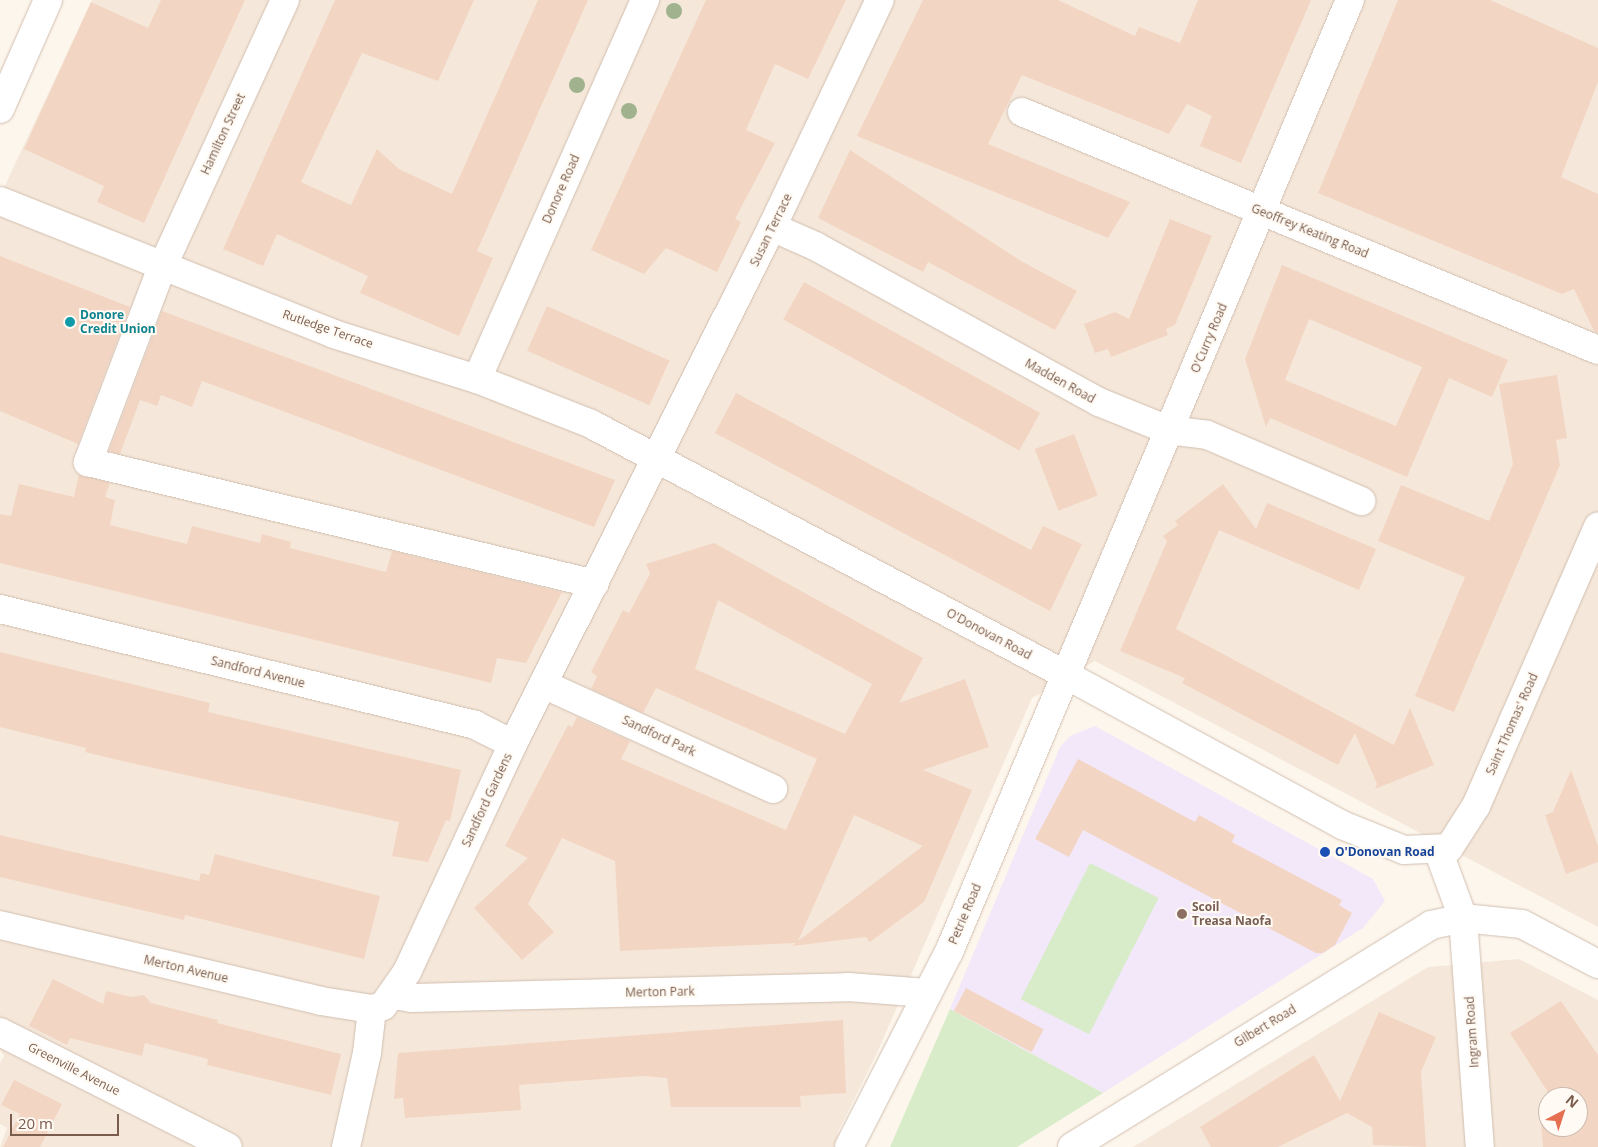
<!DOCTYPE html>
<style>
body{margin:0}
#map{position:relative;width:1598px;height:1147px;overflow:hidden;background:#fdf6ec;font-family:"Open Sans",sans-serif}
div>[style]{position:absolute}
.residential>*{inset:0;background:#f5e8da}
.education>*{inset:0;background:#f3e8fa}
.green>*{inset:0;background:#d8ecc9;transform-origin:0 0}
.building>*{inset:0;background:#f3d5c3;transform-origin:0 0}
.roads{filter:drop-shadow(0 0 1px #d1beb0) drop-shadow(0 0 1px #d1beb0)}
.minor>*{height:28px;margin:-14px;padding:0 14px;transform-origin:14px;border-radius:14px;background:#fff}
.trees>*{width:16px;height:16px;margin:-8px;border-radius:50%;background:#a0b28e}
.dots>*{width:14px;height:14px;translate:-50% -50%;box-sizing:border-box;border:2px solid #fffaf3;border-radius:50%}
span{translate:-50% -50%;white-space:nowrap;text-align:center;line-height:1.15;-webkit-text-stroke:4px #fffaf3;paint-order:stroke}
.street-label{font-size:12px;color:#7a5c4d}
.culture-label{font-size:12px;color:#0d838f;font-weight:700}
.left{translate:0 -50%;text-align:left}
.transit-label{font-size:12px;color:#164399;font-weight:700}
.education-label{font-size:12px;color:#785e54;font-weight:700}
.north{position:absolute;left:1538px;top:1087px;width:50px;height:50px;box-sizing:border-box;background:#fffaf3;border:1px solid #cabbb1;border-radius:50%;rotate:40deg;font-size:14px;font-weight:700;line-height:20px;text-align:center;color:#7a5c4d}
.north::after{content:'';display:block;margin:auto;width:18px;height:22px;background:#e76f51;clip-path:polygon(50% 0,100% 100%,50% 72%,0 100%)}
.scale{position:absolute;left:10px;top:1114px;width:109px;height:22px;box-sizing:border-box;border:2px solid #7a5c4d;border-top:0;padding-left:6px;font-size:15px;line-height:18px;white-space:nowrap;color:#7a5c4d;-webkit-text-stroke:4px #fffaf3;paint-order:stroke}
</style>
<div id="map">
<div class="residential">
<div style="clip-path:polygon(92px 0,1598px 0,1598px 927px,1095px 661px,1032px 698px,877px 1053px,839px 1130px,835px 1147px,0 1147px,7px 1128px,0 1124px,0 1063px,4px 1056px,0 1049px,0 196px)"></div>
<div style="clip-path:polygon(evenodd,1519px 959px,1598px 1000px,1598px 1147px,1133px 1147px,1428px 967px,1519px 959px,1548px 1097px,1578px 1097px,1578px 1127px,1548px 1127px,1548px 1097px)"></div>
</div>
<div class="education">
<div style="clip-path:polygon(1095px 726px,1373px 879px,1385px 901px,1363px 928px,1103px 1093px,950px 1009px,1060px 747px,1070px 736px)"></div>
</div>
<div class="green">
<div style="left:1090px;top:863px;width:77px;height:153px;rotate:27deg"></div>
<div style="clip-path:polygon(950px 1009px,1103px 1093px,1017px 1147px,890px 1147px)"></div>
</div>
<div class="building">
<div style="clip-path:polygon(161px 0,245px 0,144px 223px,97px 202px,104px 186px,24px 149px,91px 2px,148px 28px)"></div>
<div style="clip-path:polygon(335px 0,474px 0,438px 81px,362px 53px,301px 182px,351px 205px,377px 149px,399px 169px,452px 194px,538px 0,588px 0,477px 251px,493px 258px,459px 336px,360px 293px,368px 276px,277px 234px,263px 266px,223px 249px)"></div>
<div style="clip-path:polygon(706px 0,846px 0,808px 79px,775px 64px,746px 130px,775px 143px,735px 219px,741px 222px,717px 272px,666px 248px,644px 274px,591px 250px)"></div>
<div style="clip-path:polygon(923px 0,1058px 0,1135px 36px,1139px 27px,1180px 43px,1198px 0,1311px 0,1241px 163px,1200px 146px,1212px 116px,1187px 104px,1169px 134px,1022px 75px,988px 144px,1130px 202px,1108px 238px,857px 136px)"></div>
<div style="clip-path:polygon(1398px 0,1490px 0,1598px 48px,1598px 82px,1561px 177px,1598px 194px,1598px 333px,1594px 331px,1574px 289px,1562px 294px,1318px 193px)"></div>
<div style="clip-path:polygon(850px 150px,1021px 261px,1077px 291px,1055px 330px,928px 262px,923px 272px,818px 218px)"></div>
<div style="clip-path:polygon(1170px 219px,1212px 236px,1175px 325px,1166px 329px,1168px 335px,1111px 357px,1108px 349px,1095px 353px,1084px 324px,1115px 312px,1129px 319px)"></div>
<div style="clip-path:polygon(0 256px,130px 307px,78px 444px,0 411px)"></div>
<div style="clip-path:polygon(evenodd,1282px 265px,1508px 360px,1492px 397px,1449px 378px,1407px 477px,1270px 418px,1266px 427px,1245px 359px,1282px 265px,1309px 319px,1422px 367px,1396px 426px,1285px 380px,1309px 319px)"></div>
<div style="left:804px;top:282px;width:270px;height:43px;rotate:29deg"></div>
<div style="left:547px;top:306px;width:134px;height:49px;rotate:24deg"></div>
<div style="clip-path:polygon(162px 311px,495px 435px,615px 480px,594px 527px,202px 381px,192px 407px,161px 395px,157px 406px,140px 400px,120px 454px,109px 451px)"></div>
<div style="clip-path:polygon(1557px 375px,1567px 438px,1556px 440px,1560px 465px,1454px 712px,1415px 696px,1465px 577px,1378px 541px,1401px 485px,1489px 521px,1513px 464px,1499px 384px)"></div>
<div style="clip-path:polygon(736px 393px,1031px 550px,1043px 526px,1082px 544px,1050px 611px,715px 433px)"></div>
<div style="left:1074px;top:434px;width:66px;height:42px;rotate:69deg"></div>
<div style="clip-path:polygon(79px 474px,110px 483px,105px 497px,115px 500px,110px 525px,150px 535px,187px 544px,192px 526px,260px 543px,262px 534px,291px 542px,290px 548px,386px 572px,392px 551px,562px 592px,526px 663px,497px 658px,491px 683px,0 563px,0 514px,11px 516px,19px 484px,74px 497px)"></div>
<div style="clip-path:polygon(1223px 484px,1256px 529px,1267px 503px,1376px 549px,1359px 590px,1219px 530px,1176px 629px,1394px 745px,1410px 708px,1434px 765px,1375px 789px,1377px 784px,1355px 733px,1338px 765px,1182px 683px,1185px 678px,1120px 651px,1167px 541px,1163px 536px,1178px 525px,1175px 521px)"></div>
<div style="clip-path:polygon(evenodd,714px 543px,923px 658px,899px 703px,965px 679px,989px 747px,923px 770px,972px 790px,924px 902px,870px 942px,866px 937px,792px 946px,796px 943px,620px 951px,615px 861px,562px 838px,528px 904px,554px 932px,522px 960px,474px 908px,528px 858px,505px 846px,568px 725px,572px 727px,577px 717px,630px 741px,621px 759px,786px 830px,817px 759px,656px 688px,643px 713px,591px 689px,597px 676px,591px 672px,623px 610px,629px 613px,650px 574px,646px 564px,714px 543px,718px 600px,872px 684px,845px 734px,695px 669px,718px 600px,714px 543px,854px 815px,923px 846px,798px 941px,854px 815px)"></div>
<div style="clip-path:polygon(0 652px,210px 703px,208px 712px,461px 770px,450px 821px,446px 820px,428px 862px,392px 856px,399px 822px,122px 761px,85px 752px,86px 748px,0 727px)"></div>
<div style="clip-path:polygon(1078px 759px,1195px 822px,1199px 815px,1235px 835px,1232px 842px,1342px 900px,1339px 905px,1352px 913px,1335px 945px,1323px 953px,1316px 953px,1083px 830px,1069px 857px,1035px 839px)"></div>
<div style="clip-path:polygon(1571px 770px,1598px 846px,1598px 862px,1566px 874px,1545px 815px,1553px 812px)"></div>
<div style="clip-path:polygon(0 835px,199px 881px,201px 873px,209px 875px,215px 854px,380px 896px,364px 959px,185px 915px,184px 920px,0 877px)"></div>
<div style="clip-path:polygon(53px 979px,103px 1004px,106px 991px,131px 997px,144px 995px,151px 1003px,218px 1020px,217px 1023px,341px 1054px,331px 1095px,207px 1065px,208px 1059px,145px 1043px,142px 1056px,70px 1038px,67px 1045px,29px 1026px)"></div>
<div style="left:966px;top:988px;width:88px;height:26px;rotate:28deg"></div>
<div style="clip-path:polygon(1561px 1001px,1598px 1055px,1598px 1147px,1543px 1147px,1540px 1111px,1548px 1110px,1548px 1127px,1578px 1127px,1578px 1097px,1551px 1097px,1510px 1033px)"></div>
<div style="clip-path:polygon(1379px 1012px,1436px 1037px,1421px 1072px,1426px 1147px,1373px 1145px,1372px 1127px,1347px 1113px,1278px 1147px,1211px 1147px,1200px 1127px,1314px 1055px,1340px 1101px)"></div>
<div style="clip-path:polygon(843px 1020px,846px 1093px,800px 1096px,801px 1107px,671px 1107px,667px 1078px,642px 1076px,519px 1085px,521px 1110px,405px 1118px,403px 1098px,394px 1099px,398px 1053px)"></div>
<div style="clip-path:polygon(14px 1080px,62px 1104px,40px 1147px,3px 1147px,20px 1114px,1px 1105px)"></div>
</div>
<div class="roads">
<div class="minor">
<div style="left:285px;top:0;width:294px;rotate:114.7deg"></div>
<div style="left:162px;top:267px;width:209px;rotate:110.8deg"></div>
<div style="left:88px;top:462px;width:521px;rotate:13.53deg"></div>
<div style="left:0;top:109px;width:119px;rotate:-66.2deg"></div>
<div style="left:1022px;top:112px;width:623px;rotate:22.45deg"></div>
<div style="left:0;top:201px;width:360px;rotate:21.7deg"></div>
<div style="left:334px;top:334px;width:150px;rotate:17.5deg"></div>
<div style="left:477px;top:379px;width:123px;rotate:21.5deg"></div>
<div style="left:591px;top:424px;width:537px;rotate:27.85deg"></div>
<div style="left:1066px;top:675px;width:314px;rotate:28.5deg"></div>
<div style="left:1342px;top:825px;width:67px;rotate:22deg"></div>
<div style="left:1404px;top:850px;width:45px;rotate:-2.5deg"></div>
<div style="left:1449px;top:848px;width:50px;rotate:-57.3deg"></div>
<div style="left:1476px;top:806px;width:305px;rotate:-66.4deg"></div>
<div style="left:772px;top:227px;width:47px;rotate:23.8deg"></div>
<div style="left:815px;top:246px;width:324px;rotate:28.8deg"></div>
<div style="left:1099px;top:402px;width:74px;rotate:22.1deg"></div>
<div style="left:1168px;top:430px;width:39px;rotate:7deg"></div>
<div style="left:1207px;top:435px;width:168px;rotate:23.2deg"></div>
<div style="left:477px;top:379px;width:415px;rotate:-66.1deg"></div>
<div style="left:0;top:609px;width:489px;rotate:13.7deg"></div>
<div style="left:475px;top:725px;width:42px;rotate:26.6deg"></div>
<div style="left:543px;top:684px;width:253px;rotate:24.5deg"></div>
<div style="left:1438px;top:850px;width:72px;rotate:69.8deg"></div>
<div style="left:1463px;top:918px;width:230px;rotate:85.8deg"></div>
<div style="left:0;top:925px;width:330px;rotate:13.3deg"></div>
<div style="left:321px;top:1001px;width:52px;rotate:8.9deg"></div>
<div style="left:372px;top:1009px;width:11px;rotate:-15deg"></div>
<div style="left:383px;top:1006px;width:42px;rotate:-54.8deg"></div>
<div style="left:407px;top:972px;width:251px;rotate:-65.1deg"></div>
<div style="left:513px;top:744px;width:578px;rotate:-63.39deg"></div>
<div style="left:772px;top:227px;width:251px;rotate:-64.6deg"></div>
<div style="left:393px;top:995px;width:19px;rotate:9deg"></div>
<div style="left:412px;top:998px;width:436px;rotate:-1.4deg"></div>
<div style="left:848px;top:987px;width:80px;rotate:4.3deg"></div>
<div style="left:0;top:1032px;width:255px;rotate:26.8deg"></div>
<div style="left:346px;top:1147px;width:96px;rotate:-77.4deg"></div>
<div style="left:367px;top:1053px;width:44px;rotate:-83.5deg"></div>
<div style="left:849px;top:1147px;width:219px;rotate:-62.9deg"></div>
<div style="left:949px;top:952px;width:1033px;rotate:-67.16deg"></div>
<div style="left:1072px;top:1147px;width:422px;rotate:-31.7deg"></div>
<div style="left:1431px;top:925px;width:33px;rotate:-12deg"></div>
<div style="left:1463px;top:918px;width:59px;rotate:5.8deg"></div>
<div style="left:1522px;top:924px;width:86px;rotate:27.8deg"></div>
</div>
</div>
<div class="trees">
<div style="left:674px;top:11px"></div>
<div style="left:577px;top:85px"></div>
<div style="left:629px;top:111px"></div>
</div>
<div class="dots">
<div style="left:70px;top:322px;background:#0f9aa8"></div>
<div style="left:1325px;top:852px;background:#1a4fb4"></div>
<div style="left:1182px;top:914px;background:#8d6e63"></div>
</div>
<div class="street-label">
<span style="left:223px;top:134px;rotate:-65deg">Hamilton Street</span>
<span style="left:561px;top:189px;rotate:-66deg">Donore Road</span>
<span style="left:771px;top:230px;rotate:-64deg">Susan Terrace</span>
<span style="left:1310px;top:231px;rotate:22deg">Geoffrey Keating Road</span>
<span style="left:328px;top:329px;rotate:19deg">Rutledge Terrace</span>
<span style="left:1209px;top:338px;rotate:-67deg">O'Curry Road</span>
<span style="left:1060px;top:381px;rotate:29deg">Madden Road</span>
<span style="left:989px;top:634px;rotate:28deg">O'Donovan Road</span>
<span style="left:258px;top:672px;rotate:14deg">Sandford Avenue</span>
<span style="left:1512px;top:724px;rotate:-66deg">Saint Thomas' Road</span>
<span style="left:659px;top:736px;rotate:25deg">Sandford Park</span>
<span style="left:487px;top:800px;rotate:-65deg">Sandford Gardens</span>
<span style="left:965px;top:914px;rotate:-67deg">Petrie Road</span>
<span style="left:186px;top:969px;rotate:13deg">Merton Avenue</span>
<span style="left:660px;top:992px;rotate:-1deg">Merton Park</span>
<span style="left:1265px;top:1026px;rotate:-31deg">Gilbert Road</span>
<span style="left:1472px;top:1032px;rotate:-94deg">Ingram Road</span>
<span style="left:74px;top:1069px;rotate:27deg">Greenville Avenue</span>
</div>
<div class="culture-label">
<span class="left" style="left:80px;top:322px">Donore<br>Credit Union</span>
</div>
<div class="transit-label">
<span class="left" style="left:1335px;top:852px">O'Donovan Road</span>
</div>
<div class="education-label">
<span class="left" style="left:1192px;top:914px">Scoil<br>Treasa Naofa</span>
</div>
<div class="north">N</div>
<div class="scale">20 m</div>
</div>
